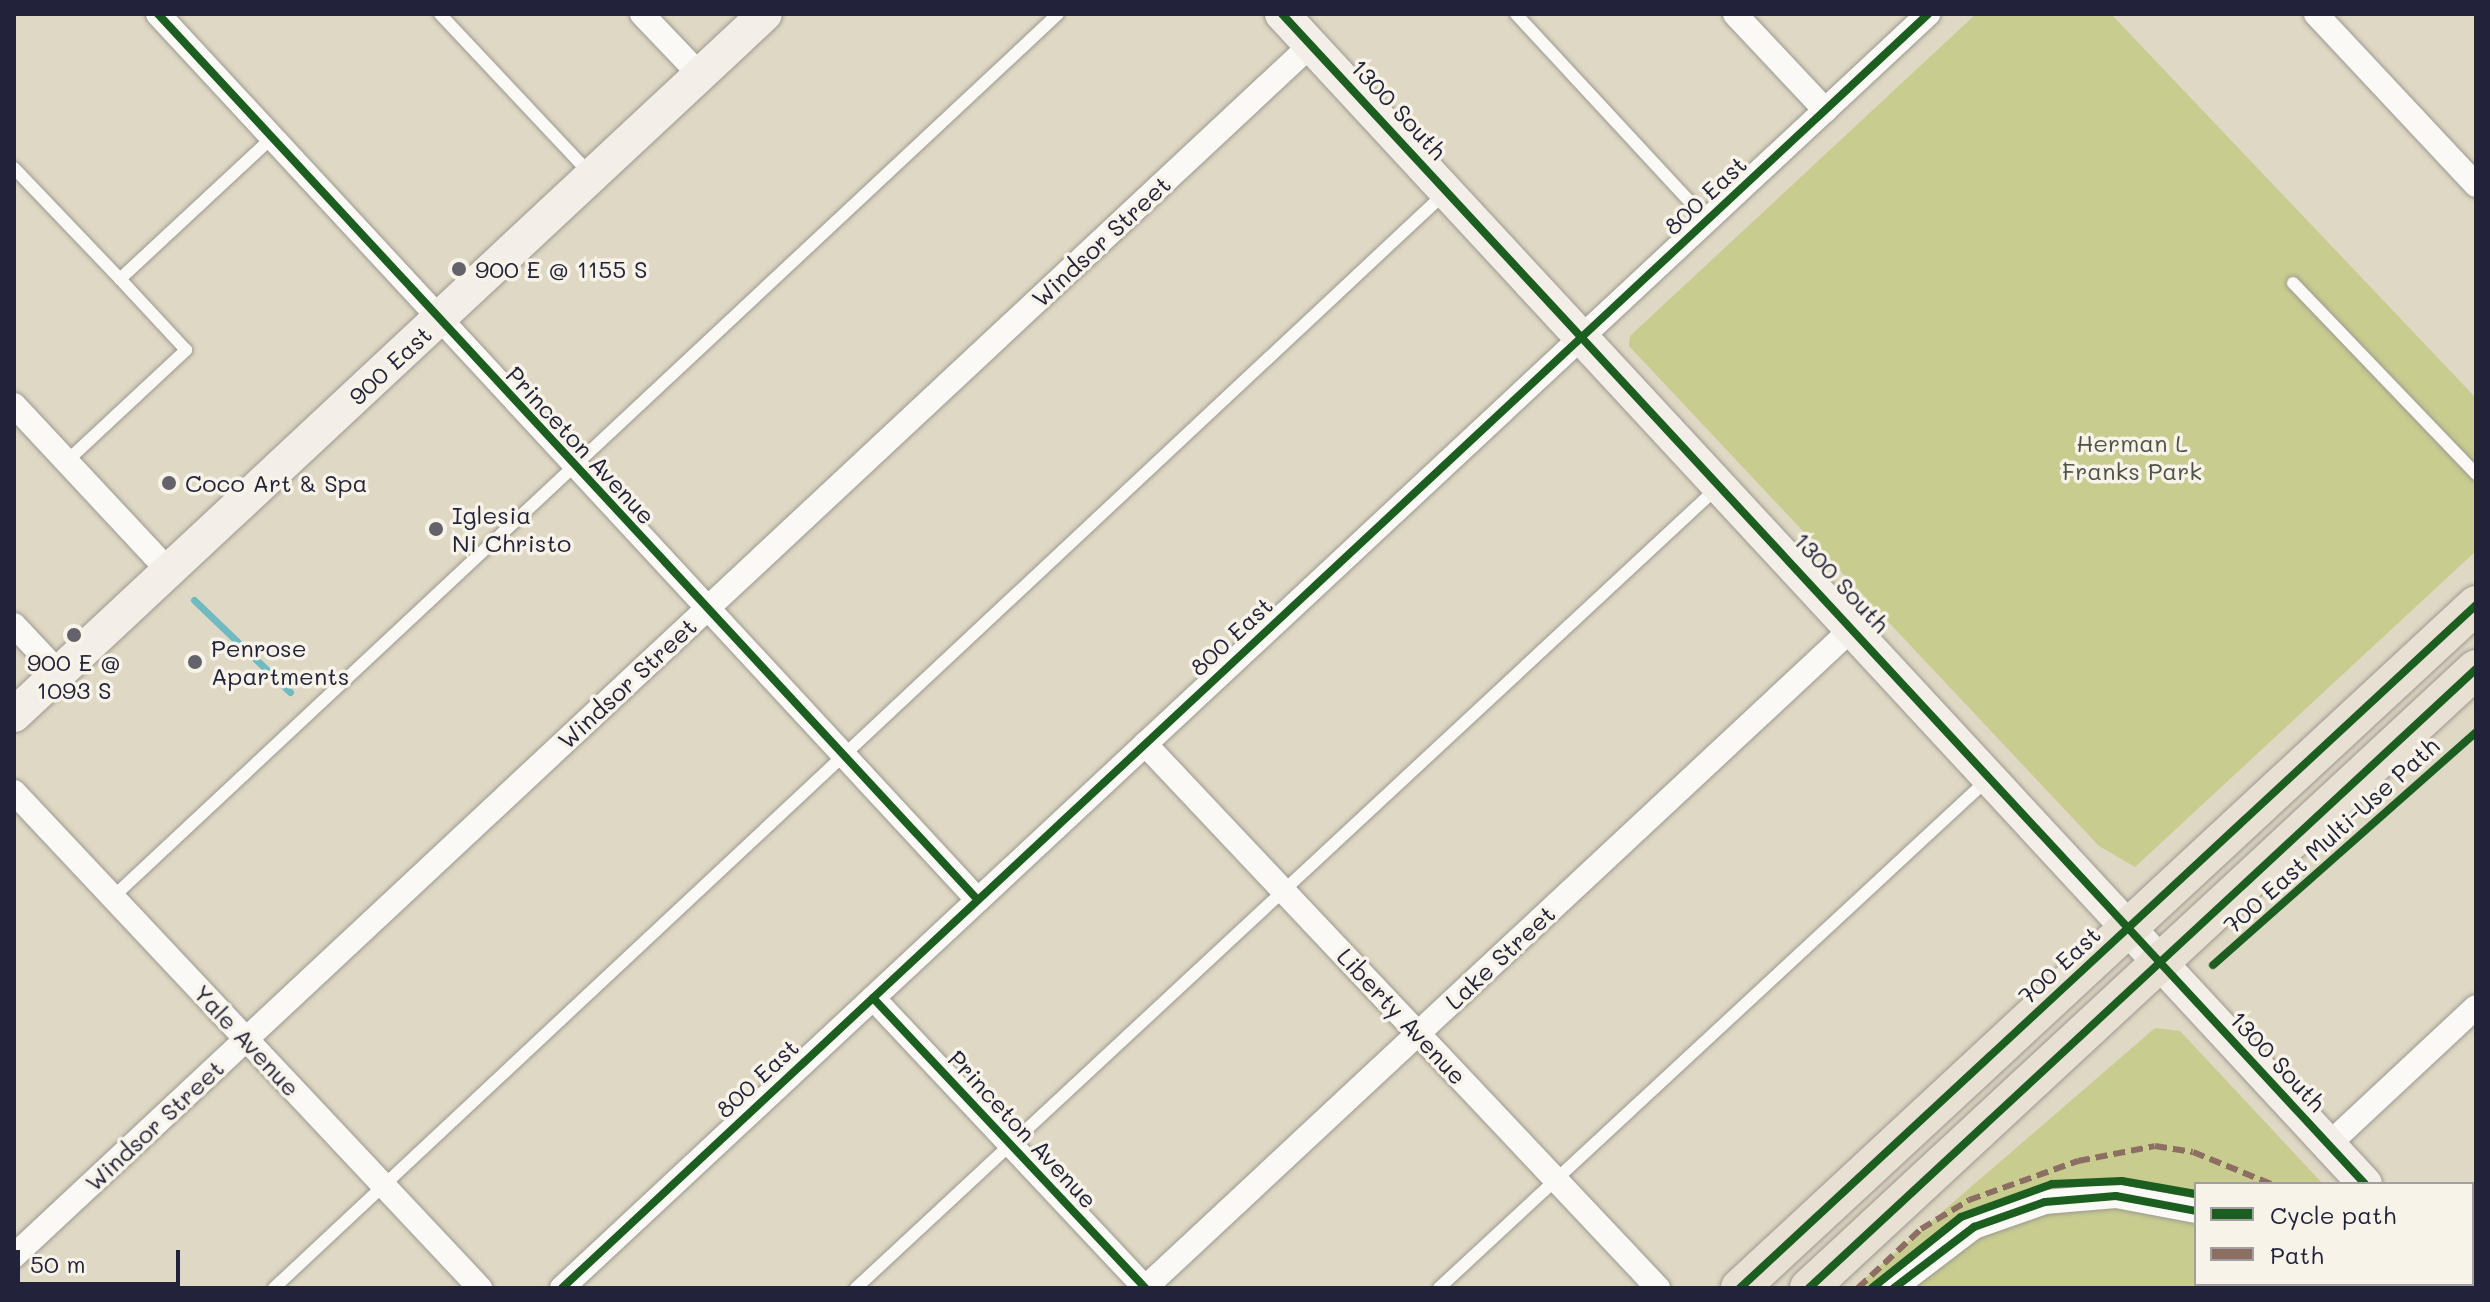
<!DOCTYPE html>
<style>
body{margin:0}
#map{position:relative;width:2490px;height:1302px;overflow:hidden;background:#dfd8c4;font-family:Mali,sans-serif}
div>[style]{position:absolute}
.green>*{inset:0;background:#c8cc8f}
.stream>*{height:7px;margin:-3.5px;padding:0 3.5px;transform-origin:3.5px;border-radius:3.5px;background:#70bac1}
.roads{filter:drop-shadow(0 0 2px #9c9990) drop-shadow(0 0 2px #9c9990)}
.lane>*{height:12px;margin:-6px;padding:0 6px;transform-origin:6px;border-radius:6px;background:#faf9f6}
.street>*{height:24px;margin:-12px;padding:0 12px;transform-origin:12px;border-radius:12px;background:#faf9f6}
.secondary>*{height:34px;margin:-17px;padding:0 17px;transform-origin:17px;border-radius:17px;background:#f3efe8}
.primary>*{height:38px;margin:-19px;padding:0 19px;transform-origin:19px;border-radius:19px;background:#e8e0d3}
.quiet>*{height:6px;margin-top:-3px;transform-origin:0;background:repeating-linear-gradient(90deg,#8d6e63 0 12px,transparent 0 18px)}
.cycleway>*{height:8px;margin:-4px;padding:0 4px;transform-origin:4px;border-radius:4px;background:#1b5e20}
.dots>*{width:22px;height:22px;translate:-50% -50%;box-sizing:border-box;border:4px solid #f7f3e8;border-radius:50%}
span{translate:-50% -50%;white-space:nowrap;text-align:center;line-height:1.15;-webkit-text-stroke:7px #f7f3e8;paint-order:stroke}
.street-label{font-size:24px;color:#22223b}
.poi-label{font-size:24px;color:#22223b}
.left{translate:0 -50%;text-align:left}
.park-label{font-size:24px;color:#4e5247}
.frame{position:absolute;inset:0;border:16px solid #22223b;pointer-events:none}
.legend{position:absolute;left:2194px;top:1182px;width:280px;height:104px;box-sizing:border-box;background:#f7f3e8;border:2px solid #a29fa3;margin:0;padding:10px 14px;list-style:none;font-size:24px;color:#22223b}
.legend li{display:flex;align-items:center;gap:16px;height:40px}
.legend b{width:40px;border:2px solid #a29fa3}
.scale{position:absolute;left:16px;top:1250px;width:164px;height:36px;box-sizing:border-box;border:4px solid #22223b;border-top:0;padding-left:10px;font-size:24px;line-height:28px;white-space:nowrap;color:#22223b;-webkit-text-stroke:6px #f7f3e8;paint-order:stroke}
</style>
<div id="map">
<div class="green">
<div style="clip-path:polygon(1976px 14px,2111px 14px,2476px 398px,2476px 551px,2135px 867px,2099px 846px,1629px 346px,1630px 336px)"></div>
<div style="clip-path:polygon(2155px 1028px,2180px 1031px,2323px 1184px,2196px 1184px,2196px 1284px,2420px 1288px,1854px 1288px)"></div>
</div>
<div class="stream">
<div style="left:194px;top:600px;width:133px;rotate:43.8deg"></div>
</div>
<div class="roads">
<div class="lane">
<div style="left:440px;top:14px;width:221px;rotate:46.8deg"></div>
<div style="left:1516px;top:14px;width:281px;rotate:47.2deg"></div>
<div style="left:14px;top:168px;width:153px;rotate:46.3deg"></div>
<div style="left:120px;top:279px;width:209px;rotate:-42.9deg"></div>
<div style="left:2293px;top:283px;width:265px;rotate:46.2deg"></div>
<div style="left:67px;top:461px;width:163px;rotate:-43deg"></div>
<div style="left:186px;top:350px;width:97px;rotate:-132.9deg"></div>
<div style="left:113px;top:897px;width:1293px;rotate:-43.06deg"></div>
<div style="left:274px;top:1288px;width:1605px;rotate:-43.08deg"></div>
<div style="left:856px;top:1288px;width:1177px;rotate:-42.9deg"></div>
<div style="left:1439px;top:1288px;width:749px;rotate:-42.83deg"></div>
</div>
<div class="street">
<div style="left:158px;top:14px;width:1207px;rotate:47.22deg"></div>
<div style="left:642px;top:14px;width:84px;rotate:46.4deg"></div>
<div style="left:1735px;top:14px;width:132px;rotate:46.8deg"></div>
<div style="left:2316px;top:14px;width:234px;rotate:46.9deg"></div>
<div style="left:14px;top:405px;width:227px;rotate:47deg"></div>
<div style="left:14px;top:625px;width:66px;rotate:46.8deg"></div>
<div style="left:1145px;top:744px;width:748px;rotate:46.68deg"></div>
<div style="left:14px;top:792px;width:681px;rotate:46.79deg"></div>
<div style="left:873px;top:998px;width:398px;rotate:46.8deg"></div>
<div style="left:2328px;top:1145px;width:202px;rotate:-43deg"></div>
<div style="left:14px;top:1256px;width:1774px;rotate:-43.04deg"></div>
<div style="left:2313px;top:1284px;width:6px;rotate:45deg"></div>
<div style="left:562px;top:1288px;width:1868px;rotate:-43deg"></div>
<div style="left:1145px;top:1288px;width:971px;rotate:-43deg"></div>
<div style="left:1894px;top:1288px;width:101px;rotate:-37.3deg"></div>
<div style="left:1974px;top:1227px;width:75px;rotate:-19.4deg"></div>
<div style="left:2045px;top:1202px;width:71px;rotate:-4.8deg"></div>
<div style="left:2116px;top:1196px;width:81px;rotate:10.6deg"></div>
</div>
<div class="secondary">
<div style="left:1282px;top:14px;width:1594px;rotate:47.21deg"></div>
<div style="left:14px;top:715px;width:1027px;rotate:-43.03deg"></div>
<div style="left:2456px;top:1284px;width:5px;rotate:53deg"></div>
</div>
<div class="primary">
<div style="left:1740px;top:1288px;width:1004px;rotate:-42.86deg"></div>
<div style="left:1809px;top:1288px;width:910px;rotate:-42.86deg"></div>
</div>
</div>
<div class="quiet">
<div style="left:2384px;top:1284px;width:6px;rotate:45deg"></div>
<div style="left:1858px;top:1288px;width:86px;rotate:-43.1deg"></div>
<div style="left:1921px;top:1229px;width:56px;rotate:-31.1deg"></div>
<div style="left:1969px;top:1200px;width:116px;rotate:-19.7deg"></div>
<div style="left:2078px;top:1161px;width:78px;rotate:-11deg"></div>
<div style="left:2155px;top:1146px;width:38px;rotate:9deg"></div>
<div style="left:2193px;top:1152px;width:84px;rotate:22.3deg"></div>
</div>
<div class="cycleway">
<div style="left:158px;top:14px;width:1207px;rotate:47.22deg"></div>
<div style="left:1282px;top:14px;width:1594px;rotate:47.21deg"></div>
<div style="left:2213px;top:965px;width:351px;rotate:-41.5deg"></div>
<div style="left:873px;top:998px;width:398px;rotate:46.8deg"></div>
<div style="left:562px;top:1288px;width:1868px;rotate:-43deg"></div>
<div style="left:1740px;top:1288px;width:1004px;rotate:-42.86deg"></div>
<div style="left:1809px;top:1288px;width:910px;rotate:-42.86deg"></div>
<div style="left:1872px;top:1288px;width:114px;rotate:-38.6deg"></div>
<div style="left:1961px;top:1217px;width:97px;rotate:-19.9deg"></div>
<div style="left:2052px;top:1184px;width:70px;rotate:-2.5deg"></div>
<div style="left:2122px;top:1181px;width:75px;rotate:10deg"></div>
<div style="left:1894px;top:1288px;width:101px;rotate:-37.3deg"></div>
<div style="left:1974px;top:1227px;width:75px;rotate:-19.4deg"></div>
<div style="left:2045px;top:1202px;width:71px;rotate:-4.8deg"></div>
<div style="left:2116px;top:1196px;width:81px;rotate:10.6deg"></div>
</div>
<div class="dots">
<div style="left:459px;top:269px;background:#64626b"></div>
<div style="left:169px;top:483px;background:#64626b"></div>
<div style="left:436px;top:529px;background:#64626b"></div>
<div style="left:74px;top:635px;background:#64626b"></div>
<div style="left:195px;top:662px;background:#64626b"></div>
</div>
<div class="street-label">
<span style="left:1399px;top:109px;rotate:47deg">1300 South</span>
<span style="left:1705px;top:195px;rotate:-43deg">800 East</span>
<span style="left:1101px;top:241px;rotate:-43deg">Windsor Street</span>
<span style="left:390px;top:365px;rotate:-43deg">900 East</span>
<span style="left:581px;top:445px;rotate:47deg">Princeton Avenue</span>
<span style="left:1842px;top:582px;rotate:47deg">1300 South</span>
<span style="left:1231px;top:636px;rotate:-43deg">800 East</span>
<span style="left:627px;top:683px;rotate:-43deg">Windsor Street</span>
<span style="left:2331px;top:835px;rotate:-42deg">700 East Multi-Use Path</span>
<span style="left:1500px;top:957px;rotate:-43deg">Lake Street</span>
<span style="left:2059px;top:965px;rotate:-43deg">700 East</span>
<span style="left:1402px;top:1016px;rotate:47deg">Liberty Avenue</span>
<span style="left:247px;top:1040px;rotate:47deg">Yale Avenue</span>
<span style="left:2278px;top:1061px;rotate:47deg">1300 South</span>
<span style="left:757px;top:1078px;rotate:-43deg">800 East</span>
<span style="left:154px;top:1125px;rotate:-43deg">Windsor Street</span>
<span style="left:1023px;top:1129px;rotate:47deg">Princeton Avenue</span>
</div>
<div class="poi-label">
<span class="left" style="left:475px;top:269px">900 E @ 1155 S</span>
<span class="left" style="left:185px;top:483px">Coco Art &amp; Spa</span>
<span class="left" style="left:452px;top:529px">Iglesia<br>Ni Christo</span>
<span class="left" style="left:211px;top:662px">Penrose<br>Apartments</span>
<span style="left:74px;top:676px">900 E @<br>1093 S</span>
</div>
<div class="park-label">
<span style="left:2132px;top:457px">Herman L<br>Franks Park</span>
</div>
<div class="frame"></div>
<ul class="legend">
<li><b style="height:10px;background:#1b5e20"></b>Cycle path</li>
<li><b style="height:10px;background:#8d6e63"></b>Path</li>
</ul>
<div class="scale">50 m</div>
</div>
